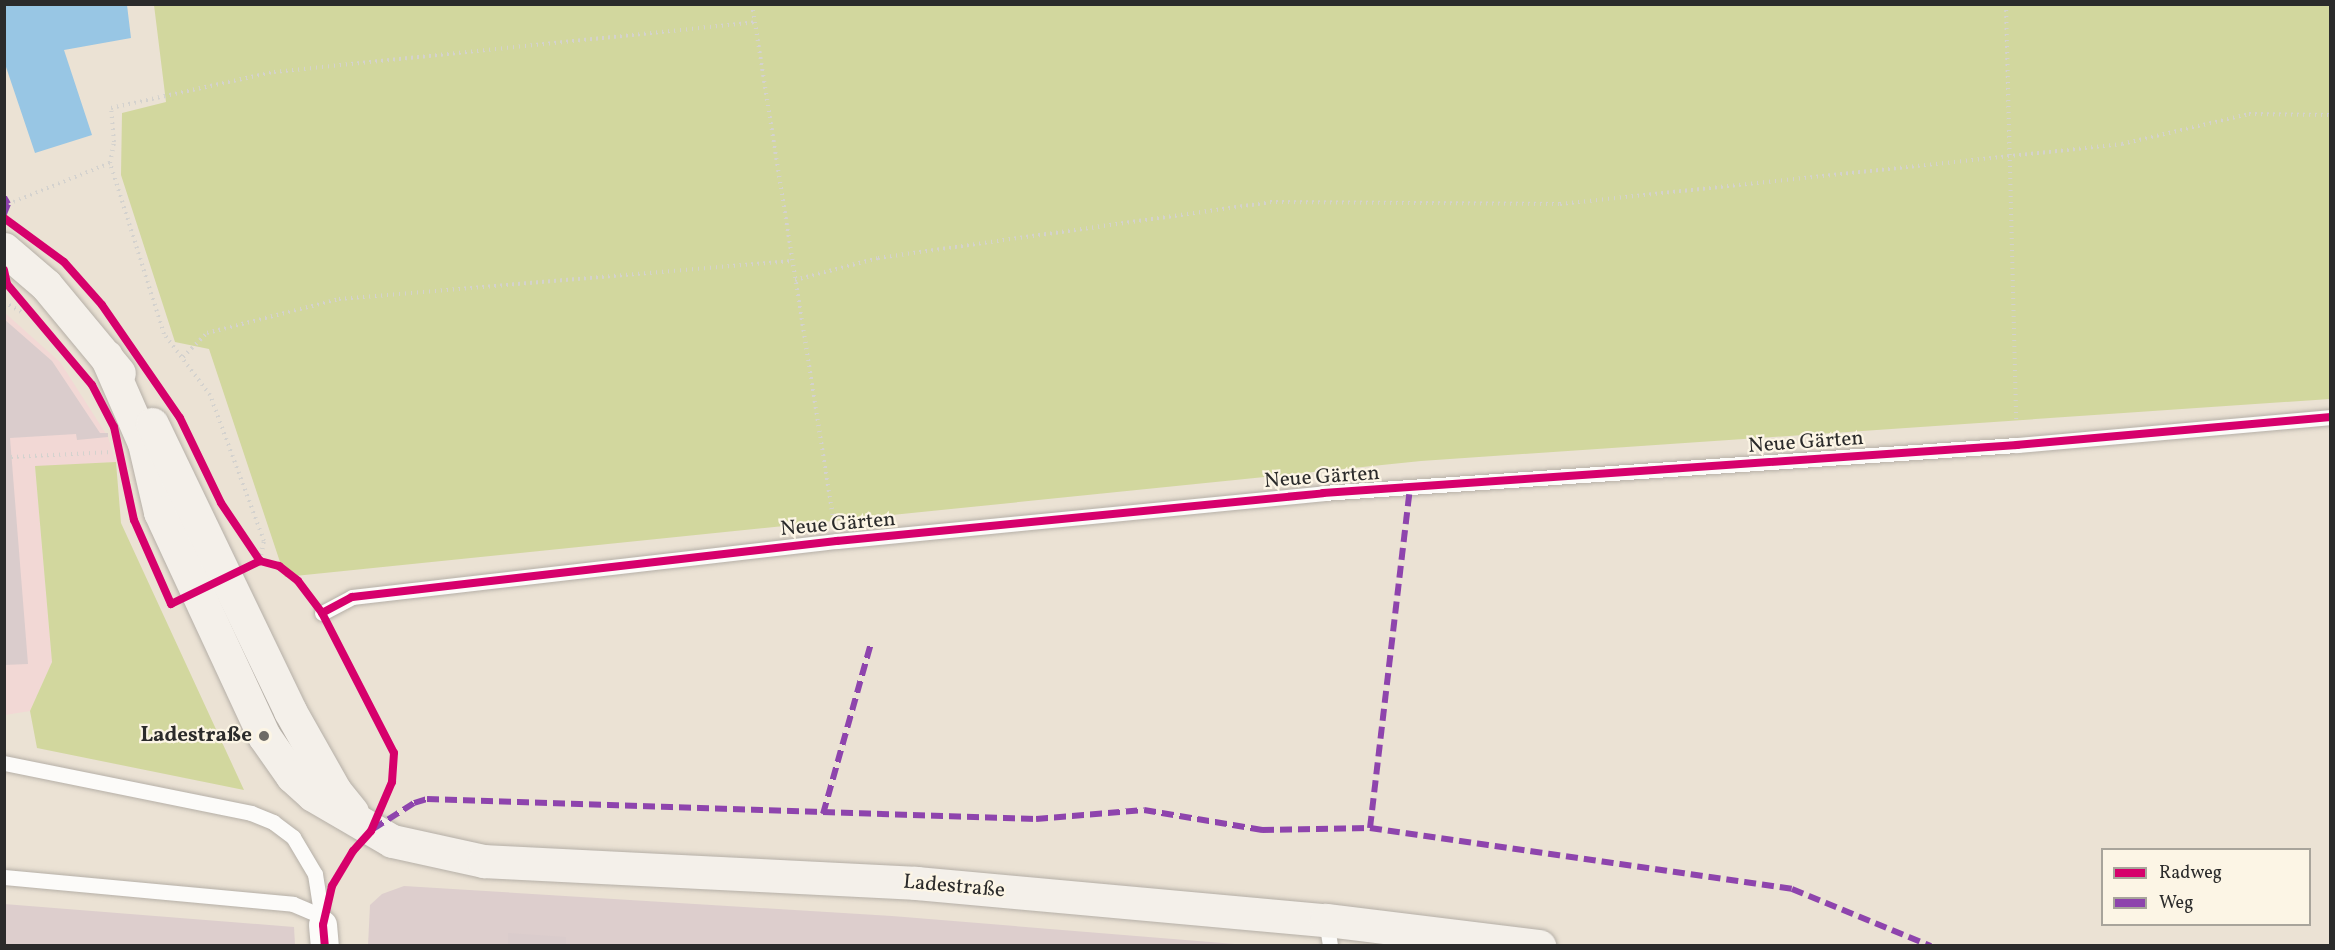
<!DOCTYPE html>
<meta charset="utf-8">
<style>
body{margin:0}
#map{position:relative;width:2335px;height:950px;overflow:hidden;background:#ebe2d4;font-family:Vollkorn,serif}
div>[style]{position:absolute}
.built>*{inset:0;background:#f2d8d5}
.industrial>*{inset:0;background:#ddcecd}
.green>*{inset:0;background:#d2d79e}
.water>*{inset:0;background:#98c6e4}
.building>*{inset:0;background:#dacccc}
.path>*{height:4px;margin-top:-2px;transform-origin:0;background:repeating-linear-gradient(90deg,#d4d2ce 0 1.5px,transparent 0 6px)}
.roads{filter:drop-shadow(0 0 2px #b5afa7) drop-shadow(0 0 2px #b5afa7)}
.lane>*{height:15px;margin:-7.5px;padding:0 7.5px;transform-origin:7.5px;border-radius:7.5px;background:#fcfbf9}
.street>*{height:28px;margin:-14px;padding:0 14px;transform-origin:14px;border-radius:14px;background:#fcfbf9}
.secondary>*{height:33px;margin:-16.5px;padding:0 16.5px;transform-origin:16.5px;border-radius:16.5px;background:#f4f0ea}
.quiet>*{height:6px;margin-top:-3px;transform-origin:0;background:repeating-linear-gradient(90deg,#8e44ad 0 12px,transparent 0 18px)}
.cycleway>*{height:8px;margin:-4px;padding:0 4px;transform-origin:4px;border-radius:4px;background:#d6006c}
.dots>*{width:16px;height:16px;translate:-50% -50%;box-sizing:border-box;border:3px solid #fcf5e5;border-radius:50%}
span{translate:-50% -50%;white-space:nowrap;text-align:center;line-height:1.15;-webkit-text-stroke:4.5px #fcf5e5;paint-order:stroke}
.street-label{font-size:21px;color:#2b2b2b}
.poi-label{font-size:21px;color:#2b2b2b;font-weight:700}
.right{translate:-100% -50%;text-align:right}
.frame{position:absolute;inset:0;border:6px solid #2b2b2b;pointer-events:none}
.legend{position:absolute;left:2101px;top:848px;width:210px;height:78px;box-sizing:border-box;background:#fcf5e5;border:2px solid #a8a49b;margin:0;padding:8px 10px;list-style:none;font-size:18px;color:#2b2b2b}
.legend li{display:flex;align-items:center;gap:12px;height:30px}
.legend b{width:30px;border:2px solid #a8a49b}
</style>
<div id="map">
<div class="built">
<div style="clip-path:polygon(4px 312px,60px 362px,108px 437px,116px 462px,35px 467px,52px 662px,30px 711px,5px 715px)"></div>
</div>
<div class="industrial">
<div style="clip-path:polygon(404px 886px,892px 916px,1247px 945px,368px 946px,370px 905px,382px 894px)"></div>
<div style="clip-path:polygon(4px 904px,294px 927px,295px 945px,5px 945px)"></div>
</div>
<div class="green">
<div style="clip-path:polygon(154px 5px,2330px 5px,2330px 399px,1421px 461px,285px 577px,209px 349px,175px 342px,121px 175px,122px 113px,166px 102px)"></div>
<div style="clip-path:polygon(116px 462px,121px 523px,244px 790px,37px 748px,30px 711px,52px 662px,35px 466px)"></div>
</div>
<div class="water">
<div style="clip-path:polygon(4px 5px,127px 5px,131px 38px,64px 50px,92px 135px,35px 153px,5px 64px)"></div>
</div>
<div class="building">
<div style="clip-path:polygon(4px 319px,52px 361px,100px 433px,108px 433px,108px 437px,77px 440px,76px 434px,10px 438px,28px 664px,4px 665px)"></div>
<div style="clip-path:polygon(508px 933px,566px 937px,566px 946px,508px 946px)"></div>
</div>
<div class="path">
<div style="left:752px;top:4px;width:519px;rotate:81.03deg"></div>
<div style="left:2006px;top:4px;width:416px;rotate:88.6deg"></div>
<div style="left:8px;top:204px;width:110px;rotate:-21.9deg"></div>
<div style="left:795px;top:280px;width:86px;rotate:-14.8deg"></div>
<div style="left:878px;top:258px;width:396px;rotate:-8.1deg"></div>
<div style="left:1270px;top:202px;width:290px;rotate:0.4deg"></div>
<div style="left:1560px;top:204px;width:565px;rotate:-6.09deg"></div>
<div style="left:2122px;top:144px;width:130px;rotate:-13.3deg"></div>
<div style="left:2249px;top:114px;width:81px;rotate:0.7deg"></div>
<div style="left:4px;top:302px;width:22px;rotate:30deg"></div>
<div style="left:183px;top:357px;width:34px;rotate:-45deg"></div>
<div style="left:207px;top:333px;width:136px;rotate:-14.4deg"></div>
<div style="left:339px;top:299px;width:455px;rotate:-4.8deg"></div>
<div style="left:11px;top:457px;width:101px;rotate:-2.8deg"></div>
<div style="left:260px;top:561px;width:20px;rotate:-79deg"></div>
<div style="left:264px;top:541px;width:156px;rotate:-110.3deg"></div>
<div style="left:210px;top:395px;width:76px;rotate:-127deg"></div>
<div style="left:164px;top:334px;width:179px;rotate:-107.5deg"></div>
<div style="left:110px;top:163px;width:21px;rotate:-79deg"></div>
<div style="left:114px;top:142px;width:34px;rotate:-95deg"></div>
<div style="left:111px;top:108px;width:167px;rotate:-12.5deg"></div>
<div style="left:274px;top:72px;width:484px;rotate:-5.9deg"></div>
</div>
<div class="roads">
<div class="lane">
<div style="left:322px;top:613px;width:34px;rotate:-28deg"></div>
<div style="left:352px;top:597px;width:488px;rotate:-6.6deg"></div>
<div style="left:837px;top:541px;width:488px;rotate:-5.6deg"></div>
<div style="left:1323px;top:493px;width:696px;rotate:-3.96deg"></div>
<div style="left:2017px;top:445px;width:314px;rotate:-5.1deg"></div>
<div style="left:4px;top:763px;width:252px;rotate:11.4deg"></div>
<div style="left:251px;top:813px;width:24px;rotate:22deg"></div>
<div style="left:273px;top:822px;width:25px;rotate:37deg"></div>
<div style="left:293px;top:837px;width:43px;rotate:59.3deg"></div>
<div style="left:315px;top:874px;width:52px;rotate:81.1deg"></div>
<div style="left:4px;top:877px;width:290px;rotate:5.3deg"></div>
<div style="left:293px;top:904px;width:25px;rotate:23deg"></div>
<div style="left:316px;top:914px;width:12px;rotate:59deg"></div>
<div style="left:1326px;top:920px;width:26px;rotate:81deg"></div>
</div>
<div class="street">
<div style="left:323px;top:925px;width:21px;rotate:85deg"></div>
</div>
<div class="secondary">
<div style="left:4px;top:249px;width:55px;rotate:40.6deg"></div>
<div style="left:46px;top:285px;width:114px;rotate:50.3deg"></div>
<div style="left:106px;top:356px;width:95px;rotate:66.4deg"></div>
<div style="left:144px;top:443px;width:71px;rotate:76.9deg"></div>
<div style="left:160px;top:512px;width:247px;rotate:65.1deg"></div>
<div style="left:264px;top:736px;width:49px;rotate:55deg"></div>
<div style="left:292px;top:776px;width:28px;rotate:42deg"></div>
<div style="left:313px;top:795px;width:91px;rotate:30.2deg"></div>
<div style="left:392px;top:841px;width:94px;rotate:12.3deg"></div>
<div style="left:484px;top:861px;width:433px;rotate:2.9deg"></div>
<div style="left:916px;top:883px;width:412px;rotate:5.2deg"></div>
<div style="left:1326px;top:920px;width:215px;rotate:7deg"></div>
<div style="left:152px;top:424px;width:318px;rotate:64.3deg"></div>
<div style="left:290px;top:711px;width:92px;rotate:60.6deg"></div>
<div style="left:335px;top:791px;width:27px;rotate:51deg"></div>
</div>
</div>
<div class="quiet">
<div style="left:4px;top:197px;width:8px;rotate:60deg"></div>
<div style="left:8px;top:204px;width:11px;rotate:112deg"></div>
<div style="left:823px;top:814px;width:178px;rotate:-74.3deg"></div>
<div style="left:1370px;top:828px;width:340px;rotate:-83.3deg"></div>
<div style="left:373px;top:829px;width:49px;rotate:-32.4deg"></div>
<div style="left:414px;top:803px;width:14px;rotate:-17deg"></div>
<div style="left:427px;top:799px;width:609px;rotate:1.88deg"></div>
<div style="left:1036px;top:819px;width:108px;rotate:-4.8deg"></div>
<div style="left:1144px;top:810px;width:120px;rotate:9.6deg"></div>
<div style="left:1262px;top:830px;width:108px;rotate:-1.1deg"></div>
<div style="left:1370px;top:828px;width:426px;rotate:8.2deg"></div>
<div style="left:1792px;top:889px;width:150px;rotate:22.3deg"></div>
</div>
<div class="cycleway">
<div style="left:4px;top:218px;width:74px;rotate:36.3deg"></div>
<div style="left:64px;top:262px;width:57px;rotate:48.5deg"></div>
<div style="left:102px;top:305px;width:137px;rotate:55.4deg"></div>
<div style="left:180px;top:418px;width:94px;rotate:64.2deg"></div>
<div style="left:221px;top:503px;width:70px;rotate:56.1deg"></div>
<div style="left:4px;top:270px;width:14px;rotate:78deg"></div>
<div style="left:7px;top:284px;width:132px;rotate:49.9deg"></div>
<div style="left:92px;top:385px;width:47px;rotate:62.4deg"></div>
<div style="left:114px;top:427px;width:95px;rotate:77.9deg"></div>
<div style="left:134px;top:520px;width:92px;rotate:66.2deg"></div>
<div style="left:171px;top:604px;width:99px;rotate:-25.8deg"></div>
<div style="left:260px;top:561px;width:20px;rotate:15deg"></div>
<div style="left:279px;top:566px;width:24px;rotate:38deg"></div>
<div style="left:298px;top:581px;width:40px;rotate:53deg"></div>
<div style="left:322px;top:613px;width:157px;rotate:62.8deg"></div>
<div style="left:394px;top:753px;width:29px;rotate:94deg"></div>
<div style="left:392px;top:782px;width:53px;rotate:113.2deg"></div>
<div style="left:371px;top:831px;width:27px;rotate:132deg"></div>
<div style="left:353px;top:851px;width:41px;rotate:121deg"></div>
<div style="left:332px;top:886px;width:40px;rotate:103deg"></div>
<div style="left:323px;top:925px;width:21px;rotate:85deg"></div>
<div style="left:322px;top:613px;width:34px;rotate:-28deg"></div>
<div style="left:352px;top:597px;width:488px;rotate:-6.6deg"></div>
<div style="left:837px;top:541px;width:488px;rotate:-5.6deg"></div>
<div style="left:1323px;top:493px;width:696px;rotate:-3.96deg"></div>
<div style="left:2017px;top:445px;width:314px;rotate:-5.1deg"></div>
</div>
<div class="dots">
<div style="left:264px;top:736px;background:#6e6b66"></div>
</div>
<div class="street-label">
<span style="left:1806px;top:443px;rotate:-4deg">Neue Gärten</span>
<span style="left:1322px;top:478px;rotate:-4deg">Neue Gärten</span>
<span style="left:838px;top:525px;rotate:-5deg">Neue Gärten</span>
<span style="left:954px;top:887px;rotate:5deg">Ladestraße</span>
</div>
<div class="poi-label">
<span class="right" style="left:252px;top:736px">Ladestraße</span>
</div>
<div class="frame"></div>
<ul class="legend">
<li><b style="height:8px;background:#d6006c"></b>Radweg</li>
<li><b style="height:8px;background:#8e44ad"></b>Weg</li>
</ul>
</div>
